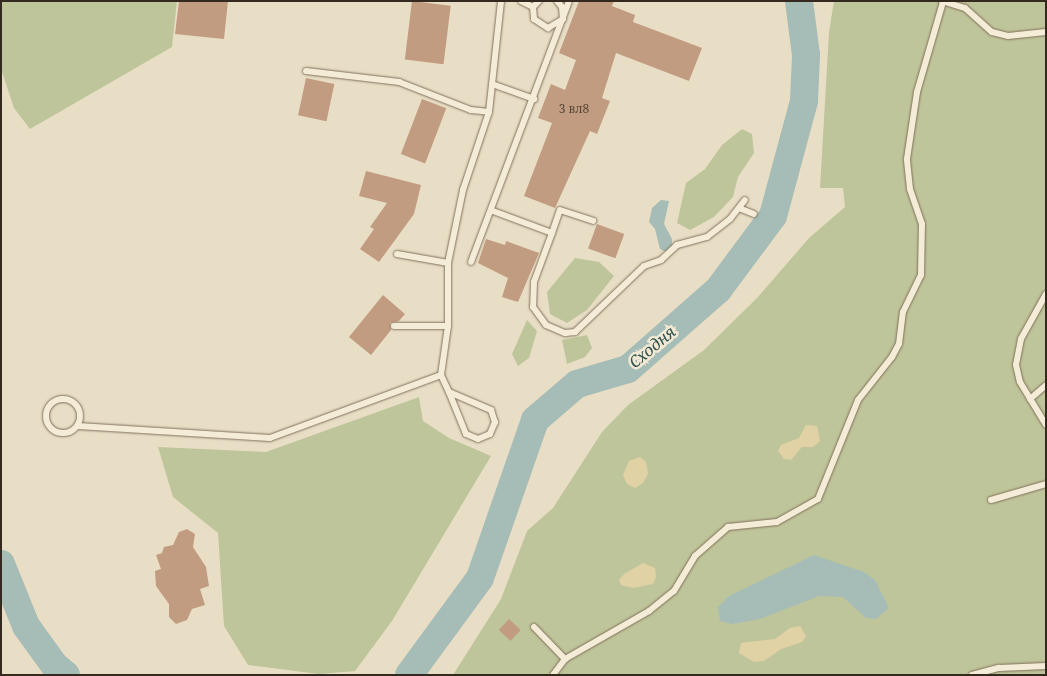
<!DOCTYPE html>
<meta charset="utf-8">
<style>
body{margin:0}
#map{position:relative;width:1047px;height:676px;overflow:hidden;background:#e8dec5;font-family:"Noto Serif",serif}
div>[style]{position:absolute}
.green>*{inset:0;background:#bfc59a}
.sand>*{inset:0;background:#e1d2a6}
.water>*{inset:0;background:#a6bcb6}
.river>*{height:28px;margin:-14px;padding:0 14px;transform-origin:14px;border-radius:14px;background:#a6bcb6}
.building>*{inset:0;background:#c29c80;transform-origin:0 0}
.roads{filter:drop-shadow(0 0 1px #81715d) drop-shadow(0 0 1px #81715d)}
.lane>*{height:6px;margin:-3px;padding:0 3px;transform-origin:3px;border-radius:3px;background:#f4ecd7}
.lane>.ring{margin:-3px;padding:0;box-sizing:content-box;background:none;border:6px solid #f4ecd7;border-radius:50%}
span{translate:-50% -50%;white-space:nowrap;text-align:center;line-height:1.15;-webkit-text-stroke:5px #f1e9d4;paint-order:stroke}
.number-label{font-size:12px;color:#574637}
.number-label span{-webkit-text-stroke-width:0}
.water-label{font-size:16px;color:#31514f;font-style:italic}
.frame{position:absolute;inset:0;border:2px solid #33291f;pointer-events:none}
</style>
<div id="map">
<div class="green">
<div style="clip-path:polygon(1px 1px,177px 1px,172px 47px,30px 129px,14px 108px,1px 69px)"></div>
<div style="clip-path:polygon(834px 1px,1046px 1px,1046px 675px,453px 675px,501px 599px,527px 531px,553px 508px,602px 432px,628px 405px,704px 350px,758px 297px,809px 238px,845px 207px,843px 188px,820px 188px,829px 32px)"></div>
<div style="clip-path:polygon(742px 129px,752px 134px,754px 153px,738px 177px,733px 197px,714px 217px,690px 230px,677px 223px,686px 183px,705px 169px,722px 145px)"></div>
<div style="clip-path:polygon(575px 258px,599px 262px,614px 276px,587px 310px,567px 323px,550px 314px,547px 292px)"></div>
<div style="clip-path:polygon(527px 320px,537px 331px,529px 358px,518px 366px,512px 354px)"></div>
<div style="clip-path:polygon(587px 335px,592px 348px,585px 357px,567px 364px,562px 340px)"></div>
<div style="clip-path:polygon(419px 397px,423px 421px,449px 438px,491px 456px,392px 621px,355px 671px,319px 674px,248px 665px,224px 626px,218px 533px,173px 497px,158px 447px,266px 452px)"></div>
</div>
<div class="sand">
<div style="clip-path:polygon(806px 425px,817px 426px,820px 441px,813px 447px,802px 447px,791px 460px,784px 459px,778px 451px,781px 445px,799px 438px)"></div>
<div style="clip-path:polygon(640px 457px,646px 462px,648px 474px,643px 483px,635px 488px,627px 484px,623px 475px,629px 461px)"></div>
<div style="clip-path:polygon(643px 563px,655px 568px,656px 577px,653px 584px,633px 588px,621px 585px,619px 580px,624px 574px)"></div>
<div style="clip-path:polygon(800px 626px,806px 636px,802px 642px,781px 649px,764px 661px,754px 662px,739px 653px,741px 643px,775px 639px,790px 628px)"></div>
</div>
<div class="water">
<div style="clip-path:polygon(661px 200px,669px 201px,664px 224px,672px 239px,672px 248px,666px 252px,660px 249px,655px 229px,649px 222px,652px 208px)"></div>
<div style="clip-path:polygon(814px 555px,864px 572px,875px 580px,889px 608px,876px 619px,866px 618px,843px 597px,819px 596px,760px 619px,732px 624px,720px 621px,718px 607px,729px 596px)"></div>
</div>
<div class="river">
<div style="left:1px;top:564px;width:67px;rotate:68deg"></div>
<div style="left:26px;top:626px;width:49px;rotate:54.1deg"></div>
<div style="left:55px;top:666px;width:14px;rotate:39deg"></div>
<div style="left:409px;top:675px;width:120px;rotate:-53.8deg"></div>
<div style="left:480px;top:578px;width:167px;rotate:-70.8deg"></div>
<div style="left:535px;top:420px;width:55px;rotate:-40.6deg"></div>
<div style="left:577px;top:384px;width:53px;rotate:-16.4deg"></div>
<div style="left:628px;top:369px;width:120px;rotate:-41.3deg"></div>
<div style="left:718px;top:290px;width:92px;rotate:-53.4deg"></div>
<div style="left:773px;top:216px;width:119px;rotate:-74.9deg"></div>
<div style="left:804px;top:101px;width:46px;rotate:-87.5deg"></div>
<div style="left:806px;top:55px;width:54px;rotate:-97.4deg"></div>
</div>
<div class="building">
<div style="clip-path:polygon(179px 1px,228px 1px,224px 39px,175px 34px)"></div>
<div style="left:412px;top:1px;width:39px;height:59px;rotate:7deg"></div>
<div style="clip-path:polygon(579px 1px,614px 1px,612px 6px,635px 15px,633px 22px,702px 48px,689px 81px,616px 53px,602px 98px,610px 101px,597px 134px,590px 131px,555px 208px,524px 196px,552px 123px,538px 118px,551px 84px,565px 90px,576px 60px,559px 53px)"></div>
<div style="left:306px;top:78px;width:29px;height:38px;rotate:12deg"></div>
<div style="left:422px;top:99px;width:26px;height:59px;rotate:21deg"></div>
<div style="clip-path:polygon(366px 171px,421px 185px,414px 214px,379px 262px,360px 249px,374px 229px,370px 227px,387px 203px,359px 196px)"></div>
<div style="left:597px;top:224px;width:29px;height:26px;rotate:20deg"></div>
<div style="clip-path:polygon(486px 239px,505px 245px,506px 241px,539px 253px,518px 302px,502px 297px,508px 278px,478px 263px)"></div>
<div style="clip-path:polygon(383px 295px,405px 314px,399px 321px,390px 323px,391px 330px,371px 355px,349px 337px)"></div>
<div style="clip-path:polygon(187px 529px,195px 534px,193px 547px,206px 567px,209px 586px,200px 589px,205px 605px,192px 609px,187px 620px,176px 624px,169px 617px,169px 604px,156px 586px,155px 571px,161px 569px,156px 555px,162px 553px,164px 547px,173px 545px,179px 532px)"></div>
<div style="left:509px;top:619px;width:16px;height:15px;rotate:43deg"></div>
</div>
<div class="roads">
<div class="lane">
<div style="left:521px;top:1px;width:13px;rotate:27deg"></div>
<div style="left:539px;top:1px;width:8px;rotate:135deg"></div>
<div style="left:533px;top:7px;width:12px;rotate:85deg"></div>
<div style="left:534px;top:19px;width:17px;rotate:33deg"></div>
<div style="left:548px;top:28px;width:17px;rotate:-31deg"></div>
<div style="left:563px;top:19px;width:12px;rotate:-95deg"></div>
<div style="left:562px;top:7px;width:8px;rotate:-130deg"></div>
<div style="left:942px;top:1px;width:24px;rotate:17deg"></div>
<div style="left:965px;top:8px;width:36px;rotate:42deg"></div>
<div style="left:992px;top:32px;width:16px;rotate:14deg"></div>
<div style="left:1008px;top:36px;width:38px;rotate:-6deg"></div>
<div style="left:306px;top:71px;width:94px;rotate:6.7deg"></div>
<div style="left:399px;top:82px;width:77px;rotate:21.3deg"></div>
<div style="left:471px;top:110px;width:18px;rotate:6deg"></div>
<div style="left:492px;top:84px;width:45px;rotate:19.7deg"></div>
<div style="left:739px;top:208px;width:16px;rotate:22deg"></div>
<div style="left:493px;top:211px;width:63px;rotate:20.4deg"></div>
<div style="left:552px;top:233px;width:52px;rotate:110.2deg"></div>
<div style="left:534px;top:282px;width:25px;rotate:92deg"></div>
<div style="left:533px;top:307px;width:22px;rotate:54deg"></div>
<div style="left:546px;top:325px;width:21px;rotate:23deg"></div>
<div style="left:565px;top:333px;width:10px;rotate:-6deg"></div>
<div style="left:575px;top:332px;width:95px;rotate:-43.7deg"></div>
<div style="left:644px;top:266px;width:18px;rotate:-19deg"></div>
<div style="left:661px;top:260px;width:22px;rotate:-43deg"></div>
<div style="left:677px;top:245px;width:31px;rotate:-15deg"></div>
<div style="left:707px;top:237px;width:29px;rotate:-38deg"></div>
<div style="left:730px;top:219px;width:24px;rotate:-52deg"></div>
<div style="left:552px;top:233px;width:24px;rotate:-71deg"></div>
<div style="left:560px;top:210px;width:35px;rotate:18deg"></div>
<div style="left:397px;top:254px;width:52px;rotate:10deg"></div>
<div style="left:471px;top:262px;width:279px;rotate:-69.4deg"></div>
<div style="left:1046px;top:294px;width:51px;rotate:119.1deg"></div>
<div style="left:1021px;top:339px;width:26px;rotate:101deg"></div>
<div style="left:1016px;top:365px;width:17px;rotate:77deg"></div>
<div style="left:1020px;top:382px;width:50px;rotate:58.8deg"></div>
<div style="left:394px;top:326px;width:54px"></div>
<div style="left:441px;top:375px;width:19px;rotate:65deg"></div>
<div style="left:449px;top:392px;width:46px;rotate:23.2deg"></div>
<div style="left:491px;top:410px;width:13px;rotate:72deg"></div>
<div style="left:495px;top:422px;width:13px;rotate:113deg"></div>
<div style="left:490px;top:434px;width:13px;rotate:157deg"></div>
<div style="left:478px;top:439px;width:13px;rotate:-157deg"></div>
<div style="left:466px;top:434px;width:45px;rotate:-112deg"></div>
<div class="ring" style="left:46px;top:399px;width:28px;height:28px"></div>
<div style="left:1030px;top:399px;width:21px;rotate:-41deg"></div>
<div style="left:78px;top:426px;width:192px;rotate:3.6deg"></div>
<div style="left:270px;top:438px;width:182px;rotate:-20.2deg"></div>
<div style="left:441px;top:375px;width:49px;rotate:-81.9deg"></div>
<div style="left:448px;top:326px;width:63px;rotate:-90deg"></div>
<div style="left:448px;top:263px;width:75px;rotate:-78.4deg"></div>
<div style="left:463px;top:190px;width:82px;rotate:-71.6deg"></div>
<div style="left:489px;top:112px;width:112px;rotate:-83.8deg"></div>
<div style="left:991px;top:500px;width:57px;rotate:-16.2deg"></div>
<div style="left:534px;top:627px;width:45px;rotate:45.9deg"></div>
<div style="left:553px;top:675px;width:20px;rotate:-53deg"></div>
<div style="left:565px;top:659px;width:97px;rotate:-29.7deg"></div>
<div style="left:649px;top:611px;width:32px;rotate:-39deg"></div>
<div style="left:674px;top:591px;width:41px;rotate:-59deg"></div>
<div style="left:695px;top:556px;width:44px;rotate:-41.3deg"></div>
<div style="left:728px;top:527px;width:49px;rotate:-5.8deg"></div>
<div style="left:777px;top:522px;width:47px;rotate:-29.3deg"></div>
<div style="left:818px;top:499px;width:107px;rotate:-68deg"></div>
<div style="left:858px;top:400px;width:55px;rotate:-51.7deg"></div>
<div style="left:892px;top:357px;width:15px;rotate:-62deg"></div>
<div style="left:899px;top:344px;width:32px;rotate:-83deg"></div>
<div style="left:903px;top:312px;width:41px;rotate:-64.1deg"></div>
<div style="left:921px;top:275px;width:51px;rotate:-88.9deg"></div>
<div style="left:922px;top:224px;width:37px;rotate:-109deg"></div>
<div style="left:910px;top:189px;width:30px;rotate:-96deg"></div>
<div style="left:907px;top:159px;width:68px;rotate:-81.5deg"></div>
<div style="left:917px;top:92px;width:94px;rotate:-73.9deg"></div>
<div style="left:972px;top:675px;width:28px;rotate:-15deg"></div>
<div style="left:999px;top:668px;width:47px;rotate:-2.4deg"></div>
</div>
</div>
<div class="number-label">
<span style="left:574px;top:109px">3 вл8</span>
</div>
<div class="water-label">
<span style="left:652px;top:347px;rotate:-40deg">Сходня</span>
</div>
<div class="frame"></div>
</div>
